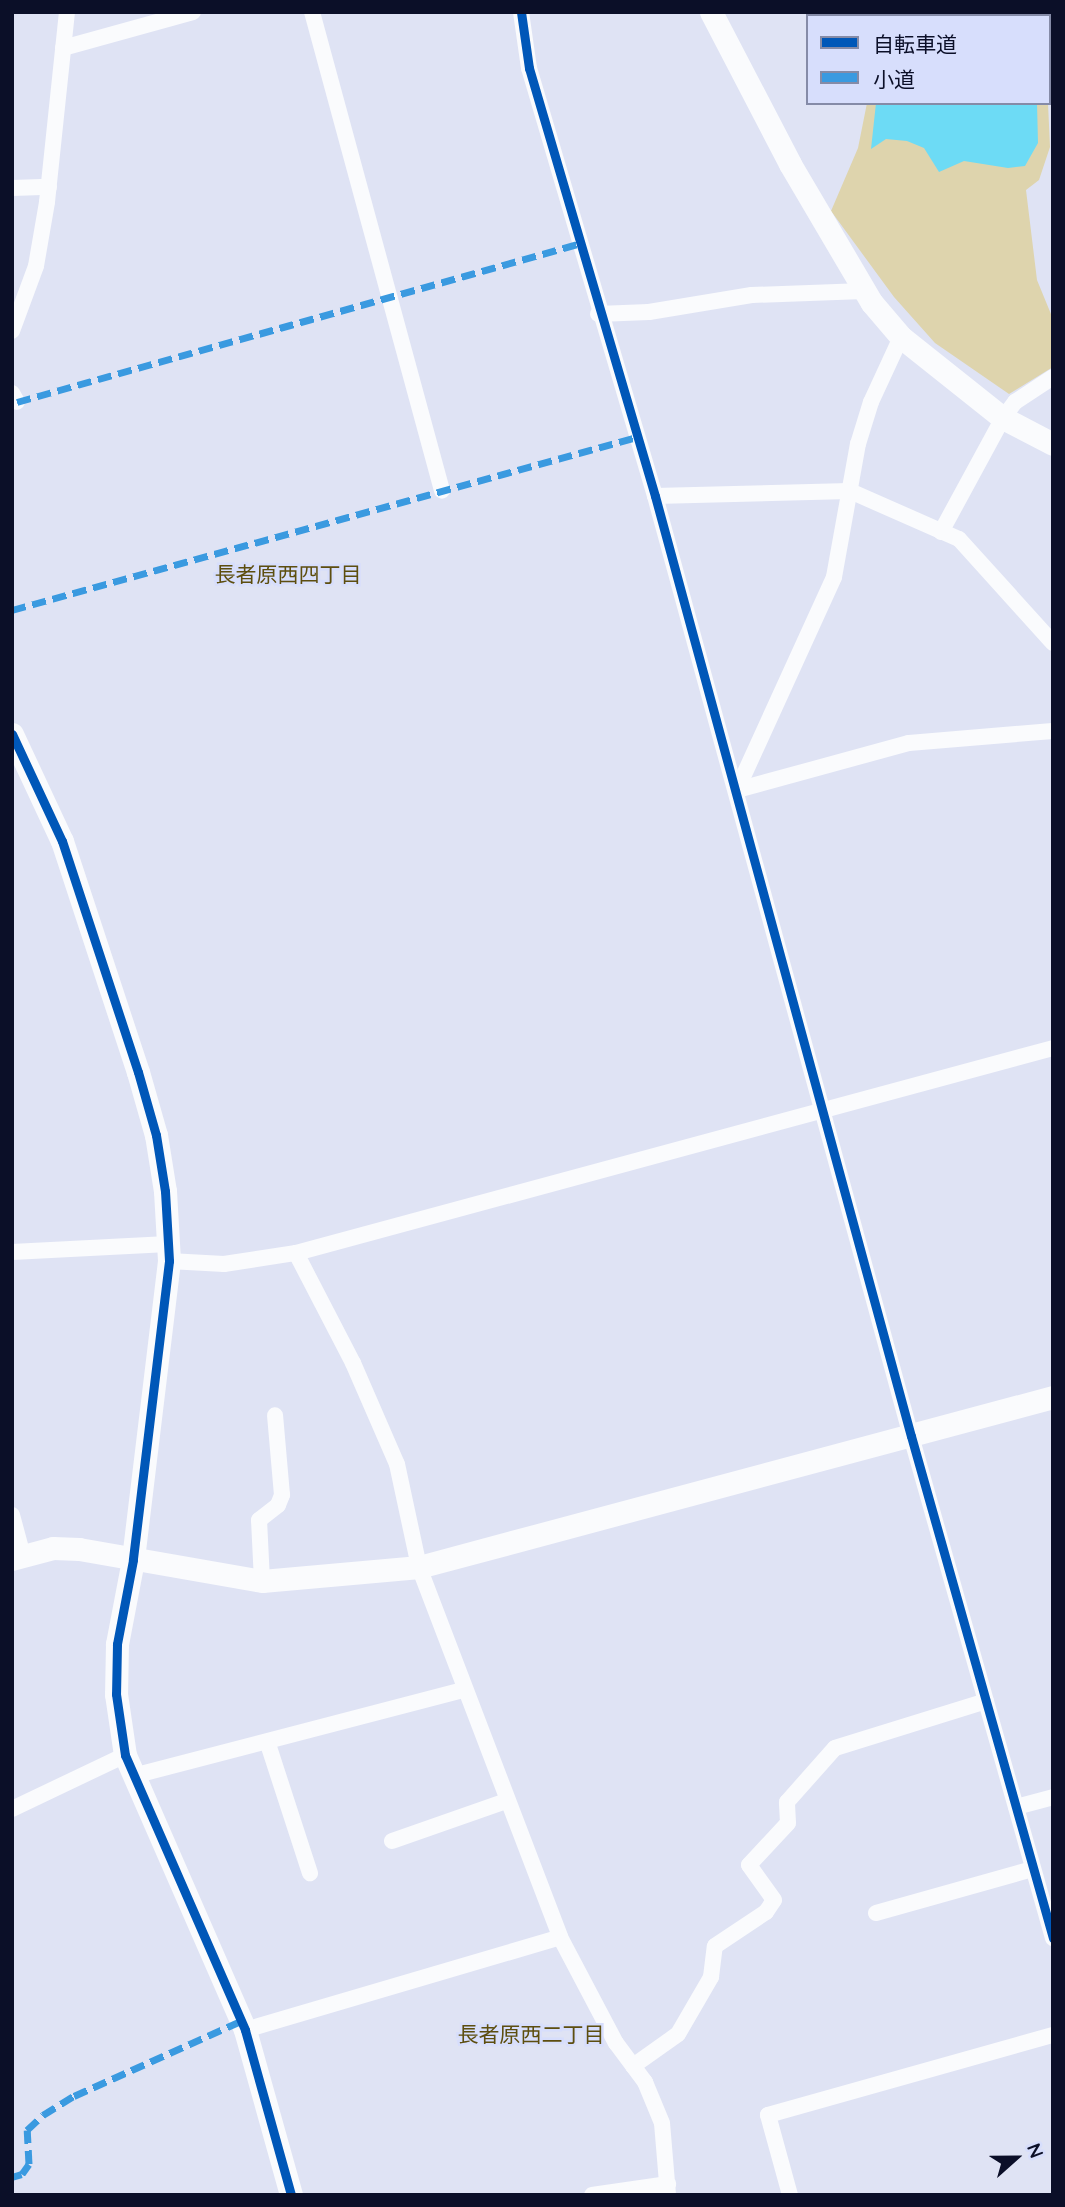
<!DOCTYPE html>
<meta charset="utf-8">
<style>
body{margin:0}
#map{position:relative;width:1065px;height:2207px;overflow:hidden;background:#dfe3f4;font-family:Quicksand,"Noto Sans JP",sans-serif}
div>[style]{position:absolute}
.green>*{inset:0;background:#ded4ad}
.water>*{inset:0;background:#6ddbf5;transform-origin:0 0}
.street>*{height:16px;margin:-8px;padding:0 8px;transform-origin:8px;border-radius:8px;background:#fafbfd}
.secondary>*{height:23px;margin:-11.5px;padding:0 11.5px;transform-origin:11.5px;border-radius:11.5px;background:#fafbfd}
.quiet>*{height:7px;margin-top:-3.5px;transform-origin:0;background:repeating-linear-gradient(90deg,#3a9ae0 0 14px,transparent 0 21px)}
.cycleway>*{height:9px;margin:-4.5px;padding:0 4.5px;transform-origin:4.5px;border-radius:4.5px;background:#0057b8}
span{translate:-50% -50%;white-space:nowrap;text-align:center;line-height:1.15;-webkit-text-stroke:5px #d7defc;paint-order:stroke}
.neighbourhood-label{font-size:21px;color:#5d4e0f}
.frame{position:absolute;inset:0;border:14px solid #0b0f28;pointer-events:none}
.legend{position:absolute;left:806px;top:14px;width:245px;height:91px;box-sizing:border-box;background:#d7defc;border:2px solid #858ba7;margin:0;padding:9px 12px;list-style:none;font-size:21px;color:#0b0f28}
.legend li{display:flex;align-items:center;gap:14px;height:35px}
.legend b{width:35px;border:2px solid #858ba7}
.north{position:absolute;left:981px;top:2123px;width:70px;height:70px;-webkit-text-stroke:5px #d7defc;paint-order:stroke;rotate:69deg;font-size:19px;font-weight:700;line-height:28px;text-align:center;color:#0b0f28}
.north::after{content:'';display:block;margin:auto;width:24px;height:32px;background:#0b0f28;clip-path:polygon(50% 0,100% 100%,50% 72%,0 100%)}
</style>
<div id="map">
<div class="green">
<div style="clip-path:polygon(867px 103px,1048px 103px,1050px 147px,1039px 180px,1026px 190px,1037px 280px,1053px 319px,1053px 367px,1009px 394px,935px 343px,894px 297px,831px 211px,858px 148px)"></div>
</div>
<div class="water">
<div style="left:870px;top:12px;width:156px;height:4px"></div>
<div style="clip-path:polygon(876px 103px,1037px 103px,1038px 143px,1025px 166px,1008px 168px,964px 161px,939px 172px,924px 148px,907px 141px,886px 139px,871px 149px)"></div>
</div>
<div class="street">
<div style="left:312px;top:12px;width:496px;rotate:74.8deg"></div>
<div style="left:521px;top:12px;width:57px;rotate:81.9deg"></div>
<div style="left:529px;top:68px;width:446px;rotate:73.6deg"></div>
<div style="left:655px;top:496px;width:974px;rotate:74.77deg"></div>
<div style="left:911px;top:1436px;width:522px;rotate:74.21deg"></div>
<div style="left:63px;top:48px;width:135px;rotate:-15.5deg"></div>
<div style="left:1049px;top:84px;width:4px"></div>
<div style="left:12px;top:188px;width:37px;rotate:-2deg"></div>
<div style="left:598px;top:314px;width:51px;rotate:-2.2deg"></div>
<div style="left:649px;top:312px;width:104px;rotate:-9.4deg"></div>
<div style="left:752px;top:295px;width:112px;rotate:-2deg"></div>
<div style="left:12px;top:331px;width:69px;rotate:-69.7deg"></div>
<div style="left:36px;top:266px;width:65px;rotate:-80.2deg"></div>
<div style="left:47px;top:202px;width:191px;rotate:-84deg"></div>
<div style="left:12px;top:393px;width:10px;rotate:61deg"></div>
<div style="left:655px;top:496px;width:195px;rotate:-1.5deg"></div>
<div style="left:850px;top:491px;width:119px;rotate:23.8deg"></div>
<div style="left:959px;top:539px;width:140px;rotate:47.9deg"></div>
<div style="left:941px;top:532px;width:130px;rotate:-61.5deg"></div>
<div style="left:1003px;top:418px;width:20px;rotate:-53deg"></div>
<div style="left:1015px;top:402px;width:45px;rotate:-33.3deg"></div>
<div style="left:737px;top:790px;width:234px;rotate:-65.5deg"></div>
<div style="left:834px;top:577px;width:135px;rotate:-79.8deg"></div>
<div style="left:858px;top:444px;width:44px;rotate:-72.8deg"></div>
<div style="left:871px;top:402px;width:72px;rotate:-65.2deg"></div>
<div style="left:737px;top:790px;width:178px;rotate:-15.3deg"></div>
<div style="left:909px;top:743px;width:144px;rotate:-4.8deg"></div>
<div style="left:12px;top:1252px;width:156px;rotate:-2.9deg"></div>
<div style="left:296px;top:1253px;width:124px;rotate:62.6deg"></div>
<div style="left:353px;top:1363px;width:110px;rotate:66.5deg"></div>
<div style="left:397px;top:1464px;width:105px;rotate:77.9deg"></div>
<div style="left:419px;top:1567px;width:396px;rotate:69.1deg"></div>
<div style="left:560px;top:1937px;width:120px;rotate:62.2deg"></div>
<div style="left:616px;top:2043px;width:49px;rotate:53.4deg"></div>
<div style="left:645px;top:2082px;width:44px;rotate:67.5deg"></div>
<div style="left:662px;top:2123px;width:72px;rotate:85.2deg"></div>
<div style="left:169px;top:1261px;width:55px;rotate:3.1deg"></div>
<div style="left:224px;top:1264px;width:73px;rotate:-8.7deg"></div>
<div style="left:296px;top:1253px;width:784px;rotate:-15.15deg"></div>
<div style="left:12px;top:1515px;width:42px;rotate:75deg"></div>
<div style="left:262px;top:1581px;width:61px;rotate:-92.8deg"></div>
<div style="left:259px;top:1520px;width:24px;rotate:-38deg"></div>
<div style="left:278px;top:1505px;width:11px;rotate:-68deg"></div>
<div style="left:282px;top:1495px;width:80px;rotate:-95deg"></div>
<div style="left:268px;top:1744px;width:136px;rotate:72deg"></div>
<div style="left:133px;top:1776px;width:341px;rotate:-14.6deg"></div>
<div style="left:1016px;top:1807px;width:38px;rotate:-15deg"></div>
<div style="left:12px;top:1809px;width:125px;rotate:-25.5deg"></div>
<div style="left:392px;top:1841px;width:121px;rotate:-19.3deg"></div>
<div style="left:876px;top:1913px;width:163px;rotate:-15.7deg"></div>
<div style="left:245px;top:2030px;width:328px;rotate:-16.4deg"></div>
<div style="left:633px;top:2066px;width:55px;rotate:-35.4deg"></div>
<div style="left:678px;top:2034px;width:66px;rotate:-59.9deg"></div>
<div style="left:711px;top:1977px;width:31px;rotate:-83deg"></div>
<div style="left:715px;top:1946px;width:61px;rotate:-33.7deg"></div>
<div style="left:766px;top:1912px;width:14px;rotate:-56deg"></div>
<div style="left:774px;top:1900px;width:43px;rotate:-125.5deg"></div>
<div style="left:749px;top:1865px;width:57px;rotate:-47.1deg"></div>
<div style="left:788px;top:1823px;width:21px;rotate:-93deg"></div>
<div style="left:787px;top:1802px;width:72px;rotate:-48.4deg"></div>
<div style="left:835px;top:1748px;width:158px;rotate:-17.3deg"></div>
<div style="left:592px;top:2195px;width:77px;rotate:-8.2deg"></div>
<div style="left:790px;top:2195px;width:83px;rotate:-105.4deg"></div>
<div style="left:768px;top:2115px;width:296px;rotate:-15.7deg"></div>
</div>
<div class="secondary">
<div style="left:711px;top:12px;width:171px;rotate:62.5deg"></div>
<div style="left:790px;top:164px;width:161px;rotate:59.5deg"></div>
<div style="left:872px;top:303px;width:45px;rotate:49.5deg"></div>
<div style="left:901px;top:337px;width:130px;rotate:38.5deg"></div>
<div style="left:1003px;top:418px;width:56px;rotate:27.5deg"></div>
<div style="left:12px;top:734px;width:118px;rotate:65deg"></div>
<div style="left:62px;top:841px;width:243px;rotate:71.8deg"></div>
<div style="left:138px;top:1072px;width:66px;rotate:74.1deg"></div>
<div style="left:156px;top:1135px;width:57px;rotate:80.9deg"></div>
<div style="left:165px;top:1191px;width:70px;rotate:86.7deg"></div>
<div style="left:169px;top:1261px;width:301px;rotate:96.9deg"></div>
<div style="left:133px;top:1560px;width:86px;rotate:100.8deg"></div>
<div style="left:117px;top:1644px;width:50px;rotate:91.1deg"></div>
<div style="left:116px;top:1694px;width:62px;rotate:81.6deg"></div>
<div style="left:125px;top:1755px;width:300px;rotate:66.4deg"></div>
<div style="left:245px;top:2030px;width:171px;rotate:74.4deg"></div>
<div style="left:12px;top:1559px;width:42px;rotate:-15deg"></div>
<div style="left:53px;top:1548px;width:26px;rotate:2deg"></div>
<div style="left:79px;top:1549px;width:186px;rotate:9.9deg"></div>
<div style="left:262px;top:1581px;width:158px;rotate:-5.1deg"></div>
<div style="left:419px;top:1567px;width:656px;rotate:-15.01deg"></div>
</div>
<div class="quiet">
<div style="left:17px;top:402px;width:583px;rotate:-15.73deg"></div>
<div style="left:12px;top:610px;width:649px;rotate:-15.47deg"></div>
<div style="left:12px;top:2177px;width:10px;rotate:-17deg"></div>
<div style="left:22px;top:2174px;width:12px;rotate:-55deg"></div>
<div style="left:29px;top:2164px;width:34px;rotate:-93deg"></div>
<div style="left:27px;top:2130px;width:22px;rotate:-43deg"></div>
<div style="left:43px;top:2115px;width:36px;rotate:-32deg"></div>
<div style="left:74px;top:2096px;width:183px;rotate:-24.2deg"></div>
</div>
<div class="cycleway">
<div style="left:521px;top:12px;width:57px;rotate:81.9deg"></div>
<div style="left:529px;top:68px;width:446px;rotate:73.6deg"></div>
<div style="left:655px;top:496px;width:974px;rotate:74.77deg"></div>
<div style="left:911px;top:1436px;width:522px;rotate:74.21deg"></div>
<div style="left:12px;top:734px;width:118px;rotate:65deg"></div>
<div style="left:62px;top:841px;width:243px;rotate:71.8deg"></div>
<div style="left:138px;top:1072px;width:66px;rotate:74.1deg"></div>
<div style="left:156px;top:1135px;width:57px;rotate:80.9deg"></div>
<div style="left:165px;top:1191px;width:70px;rotate:86.7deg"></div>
<div style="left:169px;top:1261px;width:301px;rotate:96.9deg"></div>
<div style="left:133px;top:1560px;width:86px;rotate:100.8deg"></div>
<div style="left:117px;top:1644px;width:50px;rotate:91.1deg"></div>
<div style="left:116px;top:1694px;width:62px;rotate:81.6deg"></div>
<div style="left:125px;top:1755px;width:300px;rotate:66.4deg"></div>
<div style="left:245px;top:2030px;width:171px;rotate:74.4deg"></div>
</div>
<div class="neighbourhood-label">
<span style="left:288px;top:574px">長者原西四丁目</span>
<span style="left:531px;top:2034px">長者原西二丁目</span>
</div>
<div class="frame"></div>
<ul class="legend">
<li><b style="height:9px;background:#0057b8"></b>自転車道</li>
<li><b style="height:9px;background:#3a9ae0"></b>小道</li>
</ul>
<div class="north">N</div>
</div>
